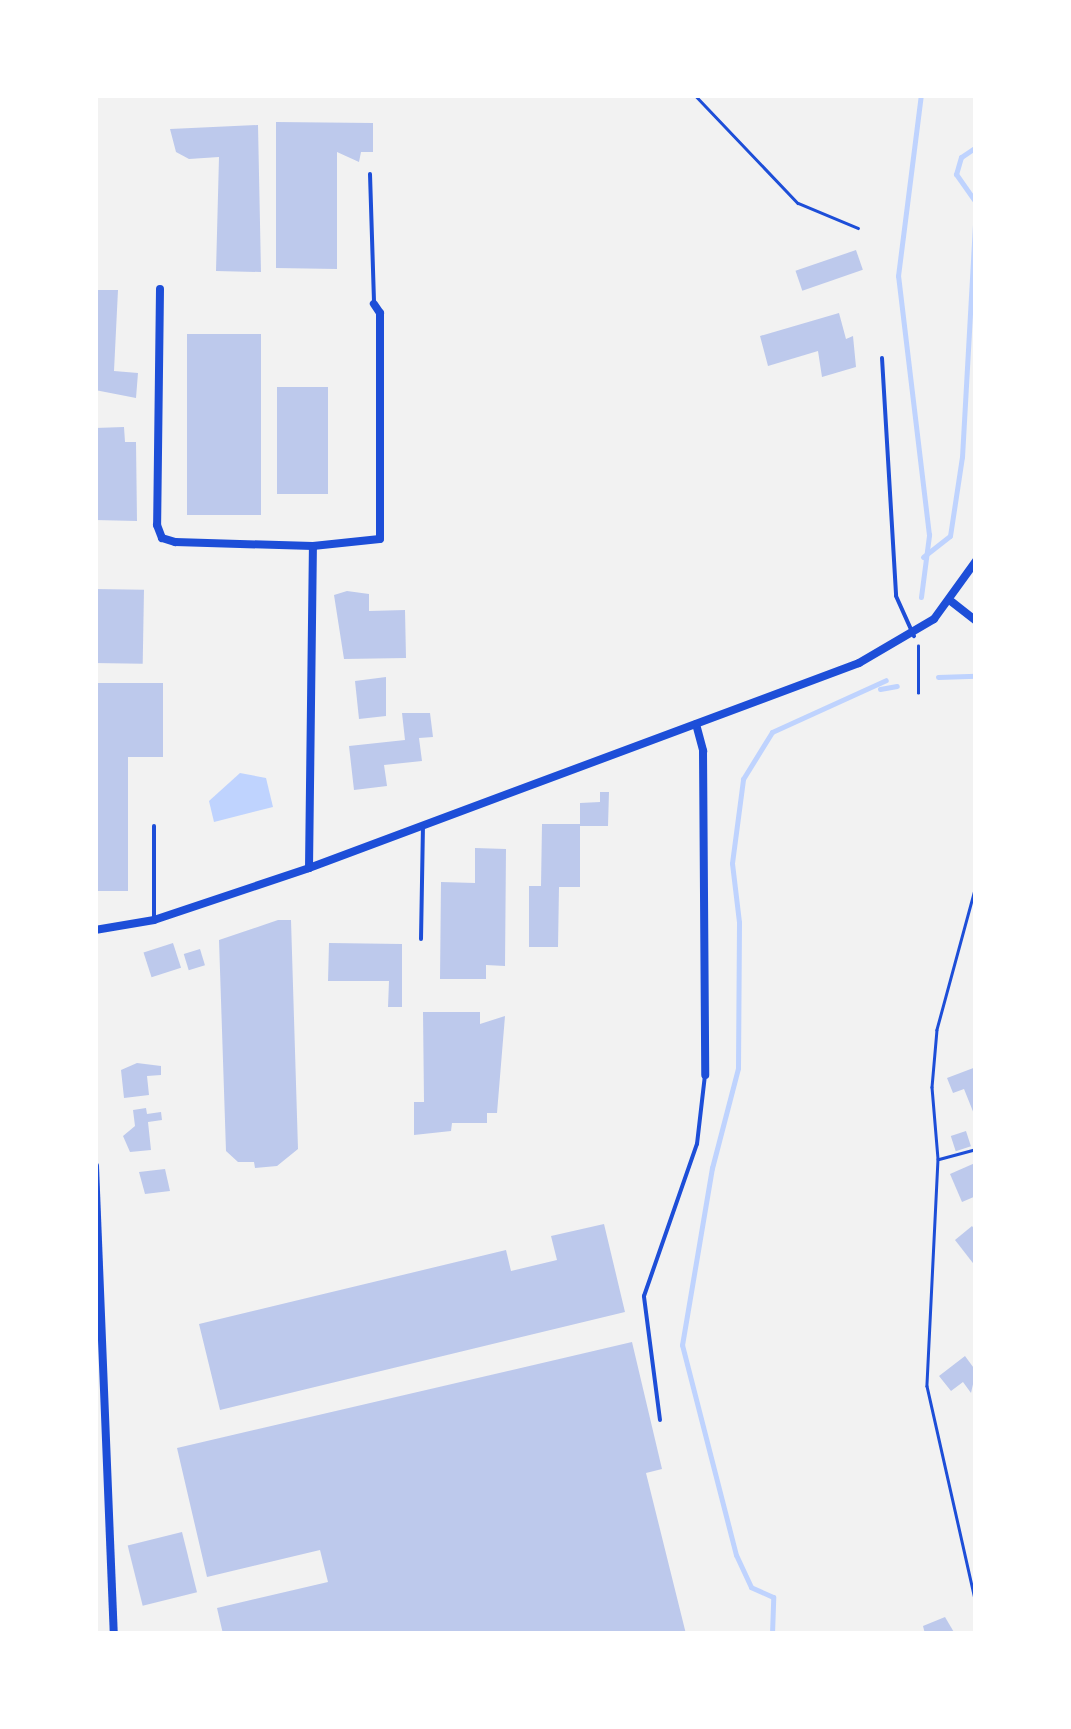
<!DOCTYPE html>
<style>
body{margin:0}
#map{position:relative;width:1071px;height:1729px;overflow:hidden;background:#f2f2f2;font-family:Overpass,sans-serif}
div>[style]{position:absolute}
.water>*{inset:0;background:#bfd3fe}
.stream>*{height:5px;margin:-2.5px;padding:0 2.5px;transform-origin:2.5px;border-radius:2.5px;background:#bfd3fe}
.building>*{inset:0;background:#bdc9ec;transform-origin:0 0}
.path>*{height:2.5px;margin:-1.25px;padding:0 1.25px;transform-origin:1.25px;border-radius:1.25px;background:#1d4ed8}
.service>*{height:4px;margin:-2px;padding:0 2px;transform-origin:2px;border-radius:2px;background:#1d4ed8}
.minor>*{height:8px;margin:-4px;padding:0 4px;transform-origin:4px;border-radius:4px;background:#1d4ed8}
span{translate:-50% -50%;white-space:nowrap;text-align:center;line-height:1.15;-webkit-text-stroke:8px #fff;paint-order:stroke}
.frame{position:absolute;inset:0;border:98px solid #fff;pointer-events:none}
</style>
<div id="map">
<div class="water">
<div style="clip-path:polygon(240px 773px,266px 778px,273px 807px,214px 822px,209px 801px)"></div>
</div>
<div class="stream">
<div style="left:976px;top:147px;width:18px;rotate:146deg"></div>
<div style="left:961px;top:157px;width:18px;rotate:106deg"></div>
<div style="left:956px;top:174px;width:35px;rotate:55deg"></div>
<div style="left:923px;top:557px;width:34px;rotate:-38deg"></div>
<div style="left:950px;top:536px;width:80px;rotate:-81.4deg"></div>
<div style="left:962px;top:457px;width:251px;rotate:-86.8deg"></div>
<div style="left:921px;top:597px;width:63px;rotate:-82.6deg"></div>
<div style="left:929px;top:535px;width:261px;rotate:-96.8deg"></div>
<div style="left:898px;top:276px;width:182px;rotate:-82.8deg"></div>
<div style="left:938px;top:677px;width:38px;rotate:-2deg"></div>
<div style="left:880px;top:689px;width:17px;rotate:-10deg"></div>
<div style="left:772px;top:1634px;width:37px;rotate:-88deg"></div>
<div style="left:773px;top:1597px;width:24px;rotate:-156deg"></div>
<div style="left:751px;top:1587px;width:35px;rotate:-115deg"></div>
<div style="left:736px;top:1555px;width:217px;rotate:-104.4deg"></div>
<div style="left:682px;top:1345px;width:180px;rotate:-80.4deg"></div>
<div style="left:712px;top:1168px;width:103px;rotate:-75.4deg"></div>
<div style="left:738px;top:1068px;width:146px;rotate:-89.6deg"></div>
<div style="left:739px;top:922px;width:59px;rotate:-96.8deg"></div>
<div style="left:732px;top:863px;width:85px;rotate:-82.5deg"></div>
<div style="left:743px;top:779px;width:55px;rotate:-58.3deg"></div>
<div style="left:772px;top:732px;width:125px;rotate:-24.5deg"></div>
</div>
<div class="building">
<div style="clip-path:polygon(276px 122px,373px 123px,373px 152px,361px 152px,359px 162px,337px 152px,337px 269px,276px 268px)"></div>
<div style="clip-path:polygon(258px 125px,261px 272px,216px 271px,219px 157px,189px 159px,176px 152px,170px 129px)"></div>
<div style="left:856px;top:250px;width:21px;height:64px;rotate:71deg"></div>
<div style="clip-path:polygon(95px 290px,118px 290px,114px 371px,138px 373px,136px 398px,95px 390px)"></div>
<div style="clip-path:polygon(839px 313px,846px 339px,853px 336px,856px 367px,822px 377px,818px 351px,768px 366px,760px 336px)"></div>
<div style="left:187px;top:334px;width:74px;height:181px"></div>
<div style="left:277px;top:387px;width:51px;height:107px"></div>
<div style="clip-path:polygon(124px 427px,125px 442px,136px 442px,137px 521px,95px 520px,95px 428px)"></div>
<div style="left:95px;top:589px;width:49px;height:74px;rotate:1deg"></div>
<div style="clip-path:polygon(347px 591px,369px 594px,369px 611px,405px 610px,406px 658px,344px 659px,334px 595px)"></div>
<div style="clip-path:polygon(386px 677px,386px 716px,359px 719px,355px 681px)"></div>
<div style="clip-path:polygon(95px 683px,163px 683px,163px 757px,128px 757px,128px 891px,95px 891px)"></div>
<div style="clip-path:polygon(402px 713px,430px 713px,433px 737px,419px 738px,422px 761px,384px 765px,387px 786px,354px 790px,349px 746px,405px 740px)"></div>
<div style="clip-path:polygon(600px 792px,609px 792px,608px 826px,580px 826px,580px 887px,559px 887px,558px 947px,529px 947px,529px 886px,541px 886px,542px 824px,580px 824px,580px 803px,600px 802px)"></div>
<div style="clip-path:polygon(475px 848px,506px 849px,505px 966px,486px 965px,486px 979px,440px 979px,441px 882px,475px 883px)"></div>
<div style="clip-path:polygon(278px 920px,291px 920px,298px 1149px,277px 1166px,255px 1168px,254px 1162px,238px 1162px,226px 1151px,219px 940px)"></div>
<div style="left:173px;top:943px;width:26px;height:31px;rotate:72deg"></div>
<div style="clip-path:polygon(329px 943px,402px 944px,402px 1007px,388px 1007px,389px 981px,328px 981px)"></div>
<div style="left:200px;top:949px;width:17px;height:17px;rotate:73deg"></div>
<div style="clip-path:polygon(423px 1012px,480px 1012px,480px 1024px,505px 1016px,497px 1113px,487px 1113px,487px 1123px,452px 1123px,451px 1131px,414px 1135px,414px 1102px,424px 1102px)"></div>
<div style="clip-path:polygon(137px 1063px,161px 1066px,161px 1075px,147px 1076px,149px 1095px,124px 1098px,121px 1070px)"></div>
<div style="clip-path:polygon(976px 1067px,976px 1119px,964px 1089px,953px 1093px,947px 1078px)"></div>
<div style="clip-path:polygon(146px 1108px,147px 1114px,161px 1112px,162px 1120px,148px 1122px,151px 1150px,130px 1152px,123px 1136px,135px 1126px,133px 1110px)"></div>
<div style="left:966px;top:1131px;width:16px;height:16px;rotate:72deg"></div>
<div style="clip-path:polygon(975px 1163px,976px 1196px,962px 1202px,950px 1174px)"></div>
<div style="clip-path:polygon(165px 1169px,170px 1191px,145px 1194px,139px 1172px)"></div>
<div style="clip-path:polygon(604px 1224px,625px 1312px,220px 1410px,199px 1324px,506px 1250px,511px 1271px,557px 1260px,551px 1236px)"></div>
<div style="clip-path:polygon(972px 1226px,976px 1232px,976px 1267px,955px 1240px)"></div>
<div style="clip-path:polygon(632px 1342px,662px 1469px,646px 1473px,686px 1634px,223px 1634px,217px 1608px,328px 1582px,320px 1550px,207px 1577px,177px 1448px)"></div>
<div style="clip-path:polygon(965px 1356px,976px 1371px,971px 1393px,963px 1382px,951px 1391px,939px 1376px)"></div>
<div style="left:182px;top:1532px;width:62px;height:56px;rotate:76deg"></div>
<div style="clip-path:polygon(945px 1617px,955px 1634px,925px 1634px,923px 1626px)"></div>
</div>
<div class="path">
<div style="left:695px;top:95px;width:149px;rotate:46.4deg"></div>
<div style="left:798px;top:203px;width:65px;rotate:22.6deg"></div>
<div style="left:918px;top:693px;width:47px;rotate:-90deg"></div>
<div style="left:976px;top:886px;width:149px;rotate:105.2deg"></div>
<div style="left:937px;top:1030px;width:57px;rotate:95deg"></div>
<div style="left:932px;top:1087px;width:72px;rotate:85.2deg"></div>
<div style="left:938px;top:1159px;width:227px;rotate:92.8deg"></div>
<div style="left:927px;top:1386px;width:223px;rotate:77.3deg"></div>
<div style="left:939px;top:1159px;width:38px;rotate:-15deg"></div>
</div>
<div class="service">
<div style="left:370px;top:174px;width:130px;rotate:88.2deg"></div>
<div style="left:882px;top:358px;width:238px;rotate:86.6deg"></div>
<div style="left:896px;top:596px;width:44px;rotate:65.8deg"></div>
<div style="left:154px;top:920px;width:94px;rotate:-90deg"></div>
<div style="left:421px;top:939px;width:110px;rotate:-89deg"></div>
<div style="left:660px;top:1420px;width:125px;rotate:-97.4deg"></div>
<div style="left:644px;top:1296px;width:161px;rotate:-70.8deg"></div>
<div style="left:697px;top:1144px;width:69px;rotate:-83.4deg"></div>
</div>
<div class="minor">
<div style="left:160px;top:289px;width:236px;rotate:90.7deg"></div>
<div style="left:157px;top:525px;width:14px;rotate:69deg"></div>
<div style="left:162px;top:538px;width:14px;rotate:17deg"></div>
<div style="left:175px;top:542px;width:138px;rotate:1.7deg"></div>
<div style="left:313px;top:546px;width:67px;rotate:-6deg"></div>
<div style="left:380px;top:539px;width:226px;rotate:-90deg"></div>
<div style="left:380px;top:313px;width:11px;rotate:-124deg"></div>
<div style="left:952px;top:602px;width:31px;rotate:38deg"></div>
<div style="left:696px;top:724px;width:28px;rotate:75deg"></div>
<div style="left:703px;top:751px;width:324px;rotate:89.6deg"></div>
<div style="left:309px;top:868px;width:322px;rotate:-89.3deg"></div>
<div style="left:95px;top:930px;width:60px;rotate:-9.6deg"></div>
<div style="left:154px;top:920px;width:163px;rotate:-18.5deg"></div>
<div style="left:309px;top:868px;width:587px;rotate:-20.44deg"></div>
<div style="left:859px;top:663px;width:87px;rotate:-30.4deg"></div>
<div style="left:934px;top:619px;width:72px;rotate:-54.1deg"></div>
<div style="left:95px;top:1166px;width:468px;rotate:87.7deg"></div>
</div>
<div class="frame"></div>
</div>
